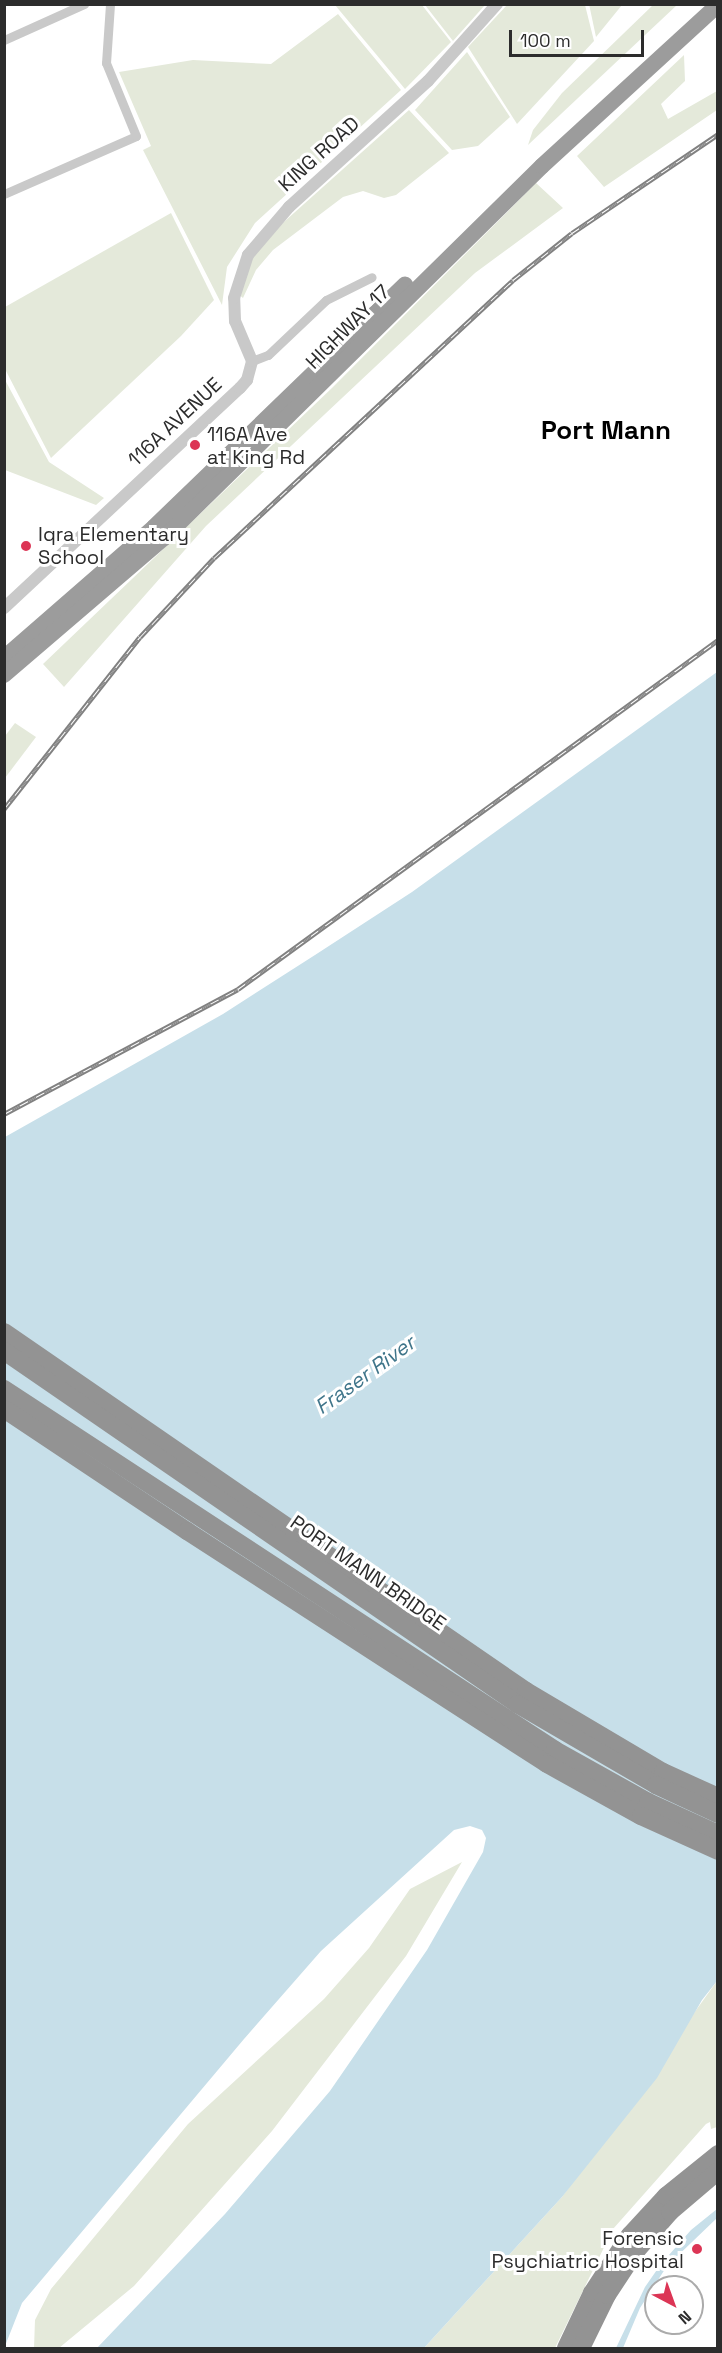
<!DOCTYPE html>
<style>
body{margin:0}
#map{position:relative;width:722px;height:2353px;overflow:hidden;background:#fff;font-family:"Space Grotesk",sans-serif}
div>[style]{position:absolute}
.green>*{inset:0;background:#e4e9da}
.water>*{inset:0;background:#c7dfe9}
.minor>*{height:9px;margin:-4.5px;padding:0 4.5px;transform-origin:4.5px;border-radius:4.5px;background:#c9c9c9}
.tertiary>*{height:12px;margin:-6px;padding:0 6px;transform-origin:6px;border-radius:6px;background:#c9c9c9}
.trunk>*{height:16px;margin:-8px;padding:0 8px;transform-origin:8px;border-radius:8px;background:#9c9c9c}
.motorway>*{height:18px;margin:-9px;padding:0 9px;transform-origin:9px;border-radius:9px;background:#939393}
.rail>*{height:5px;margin-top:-2.5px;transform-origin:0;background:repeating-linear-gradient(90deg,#fff 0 9px,#818181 0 18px);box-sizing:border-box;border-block:2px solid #818181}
.dots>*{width:16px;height:16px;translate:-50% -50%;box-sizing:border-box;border:3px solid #fff;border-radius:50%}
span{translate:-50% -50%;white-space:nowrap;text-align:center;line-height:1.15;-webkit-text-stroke:6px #fff;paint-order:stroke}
.street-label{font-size:20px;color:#2c2c2c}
.poi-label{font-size:20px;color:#2c2c2c}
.left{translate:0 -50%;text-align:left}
.right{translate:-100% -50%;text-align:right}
.water-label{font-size:21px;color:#3f758a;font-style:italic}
.district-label{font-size:26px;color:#000;font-weight:700}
.frame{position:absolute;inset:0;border:6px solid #2c2c2c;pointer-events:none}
.north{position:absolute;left:644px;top:2275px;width:60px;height:60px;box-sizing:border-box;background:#fff;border:2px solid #ababab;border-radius:50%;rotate:139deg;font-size:16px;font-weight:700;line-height:24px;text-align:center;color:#2c2c2c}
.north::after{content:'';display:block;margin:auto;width:21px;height:27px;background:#dc3555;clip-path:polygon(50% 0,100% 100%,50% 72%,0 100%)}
.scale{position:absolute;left:509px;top:30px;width:135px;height:27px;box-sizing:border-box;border:3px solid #2c2c2c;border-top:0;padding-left:8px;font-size:18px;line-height:21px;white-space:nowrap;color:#2c2c2c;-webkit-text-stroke:4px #fff;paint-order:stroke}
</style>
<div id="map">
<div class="green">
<div style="clip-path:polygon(589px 4px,622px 4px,622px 5px,596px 37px)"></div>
<div style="clip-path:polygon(335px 5px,422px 5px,451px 42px,405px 89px)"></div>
<div style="clip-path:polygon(425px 5px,485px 5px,453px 41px)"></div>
<div style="clip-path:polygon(507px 5px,585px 5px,594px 41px,517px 124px,468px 47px)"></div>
<div style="clip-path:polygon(653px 5px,677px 5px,528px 145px,533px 130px,562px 93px)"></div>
<div style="clip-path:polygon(338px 14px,401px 90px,255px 223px,227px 267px,222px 305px,143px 150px,151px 146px,119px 72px,193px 60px,271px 64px)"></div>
<div style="clip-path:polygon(467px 52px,510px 117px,478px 146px,452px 150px,415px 110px)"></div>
<div style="clip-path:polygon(684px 55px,685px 81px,661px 104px,668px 119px,717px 91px,717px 110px,604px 187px,577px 156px)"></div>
<div style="clip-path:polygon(409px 110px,449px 153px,396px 195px,384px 198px,363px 191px,343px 197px,273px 250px,256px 270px,243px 298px,238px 294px,247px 267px,266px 238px)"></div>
<div style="clip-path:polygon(536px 183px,563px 208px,475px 273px,206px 526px,64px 687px,43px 664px,333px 387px)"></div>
<div style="clip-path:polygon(171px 213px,214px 300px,181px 336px,51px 458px,5px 369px,5px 307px)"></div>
<div style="clip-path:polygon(4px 378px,49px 462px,104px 498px,96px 505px,5px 470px)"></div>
<div style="clip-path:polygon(15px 723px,36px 737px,5px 778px,5px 736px)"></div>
<div style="clip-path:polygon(462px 1862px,406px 1956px,272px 2131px,134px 2286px,59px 2348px,34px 2348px,35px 2320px,51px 2289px,188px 2124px,324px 1999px,369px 1948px,410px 1889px)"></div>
<div style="clip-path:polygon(717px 1981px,717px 2127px,711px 2129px,710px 2122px,706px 2124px,613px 2229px,555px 2348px,424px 2348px,562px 2197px)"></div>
</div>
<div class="water">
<div style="clip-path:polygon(717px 672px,717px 1981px,702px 2000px,657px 2078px,562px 2197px,424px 2348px,97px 2348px,225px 2214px,330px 2091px,427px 1950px,483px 1852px,486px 1838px,482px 1830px,470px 1826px,454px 1830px,321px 1951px,244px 2039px,22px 2303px,5px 2346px,5px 1137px,223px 1014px,315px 955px,412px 892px)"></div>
<div style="clip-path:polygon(717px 2209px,717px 2218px,667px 2266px,640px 2308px,623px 2348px,616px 2348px,645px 2287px,661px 2264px,691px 2230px)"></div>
</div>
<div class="minor">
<div style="left:4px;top:40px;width:88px;rotate:-24.2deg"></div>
<div style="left:4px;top:194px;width:144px;rotate:-23.7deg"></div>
<div style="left:136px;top:136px;width:79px;rotate:-112.3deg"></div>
<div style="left:106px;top:63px;width:59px;rotate:-86.1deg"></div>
<div style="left:252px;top:361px;width:17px;rotate:-21deg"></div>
<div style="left:268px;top:355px;width:80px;rotate:-43.5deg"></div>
<div style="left:326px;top:300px;width:51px;rotate:-26.6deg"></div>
</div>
<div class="tertiary">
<div style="left:4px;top:608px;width:323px;rotate:-43deg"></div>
<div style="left:240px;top:388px;width:11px;rotate:-49deg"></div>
<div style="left:247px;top:380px;width:20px;rotate:-75deg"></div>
<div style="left:252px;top:361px;width:43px;rotate:-113deg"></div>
<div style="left:235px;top:321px;width:23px;rotate:-92deg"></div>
<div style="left:234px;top:298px;width:45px;rotate:-72deg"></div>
<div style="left:248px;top:255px;width:63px;rotate:-49.5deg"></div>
<div style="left:289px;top:207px;width:188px;rotate:-42.2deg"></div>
<div style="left:428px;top:81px;width:103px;rotate:-48.1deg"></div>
</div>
<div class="trunk">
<div style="left:4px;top:658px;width:199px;rotate:-41.1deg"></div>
<div style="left:154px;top:527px;width:349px;rotate:-44deg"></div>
<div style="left:4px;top:675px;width:211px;rotate:-40.6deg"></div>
<div style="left:164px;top:538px;width:530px;rotate:-44.54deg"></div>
<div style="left:542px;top:166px;width:239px;rotate:-42.5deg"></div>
</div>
<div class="motorway">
<div style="left:4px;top:1332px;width:634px;rotate:34.52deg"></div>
<div style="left:526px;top:1691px;width:159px;rotate:30.6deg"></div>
<div style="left:663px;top:1772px;width:60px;rotate:24.4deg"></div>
<div style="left:4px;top:1351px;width:623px;rotate:34.53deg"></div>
<div style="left:517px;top:1704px;width:161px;rotate:30.2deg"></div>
<div style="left:656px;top:1785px;width:68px;rotate:25.1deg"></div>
<div style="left:4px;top:1389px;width:659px;rotate:33.23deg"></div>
<div style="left:555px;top:1750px;width:107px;rotate:29.2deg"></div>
<div style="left:648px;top:1802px;width:77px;rotate:24.6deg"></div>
<div style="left:4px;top:1409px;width:220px;rotate:33.7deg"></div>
<div style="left:187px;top:1531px;width:429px;rotate:32.9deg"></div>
<div style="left:547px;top:1764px;width:107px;rotate:29deg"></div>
<div style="left:641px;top:1816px;width:85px;rotate:24.4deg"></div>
<div style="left:566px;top:2348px;width:61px;rotate:-64.7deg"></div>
<div style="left:592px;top:2293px;width:69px;rotate:-56.8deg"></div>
<div style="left:630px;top:2235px;width:53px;rotate:-47.3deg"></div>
<div style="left:666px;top:2196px;width:67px;rotate:-38.9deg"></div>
<div style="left:581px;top:2348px;width:59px;rotate:-63.9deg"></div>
<div style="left:607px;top:2295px;width:53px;rotate:-56.6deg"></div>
<div style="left:636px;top:2251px;width:52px;rotate:-48.9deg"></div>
<div style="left:670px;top:2212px;width:63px;rotate:-40.5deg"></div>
</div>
<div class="rail">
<div style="left:4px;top:809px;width:219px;rotate:-51.7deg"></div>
<div style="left:140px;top:637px;width:108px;rotate:-46.9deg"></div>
<div style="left:214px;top:558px;width:408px;rotate:-42.9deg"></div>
<div style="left:513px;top:280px;width:75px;rotate:-38.5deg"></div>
<div style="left:572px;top:233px;width:176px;rotate:-34.1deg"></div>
<div style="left:4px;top:1114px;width:265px;rotate:-28.1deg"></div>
<div style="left:238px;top:989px;width:593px;rotate:-36.02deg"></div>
</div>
<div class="dots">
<div style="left:195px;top:445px;background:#dc3555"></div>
<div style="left:26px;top:546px;background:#dc3555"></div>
<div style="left:697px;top:2249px;background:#dc3555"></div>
</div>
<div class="street-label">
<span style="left:319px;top:154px;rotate:-42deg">KING ROAD</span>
<span style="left:348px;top:327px;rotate:-45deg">HIGHWAY 17</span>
<span style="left:175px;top:422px;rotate:-43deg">116A AVENUE</span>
<span style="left:368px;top:1573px;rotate:35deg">PORT MANN BRIDGE</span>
</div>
<div class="poi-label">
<span class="left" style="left:207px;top:446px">116A Ave<br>at King Rd</span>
<span class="left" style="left:38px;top:546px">Iqra Elementary<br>School</span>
<span class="right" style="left:684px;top:2250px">Forensic<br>Psychiatric Hospital</span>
</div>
<div class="water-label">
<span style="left:365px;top:1375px;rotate:-36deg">Fraser River</span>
</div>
<div class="district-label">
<span style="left:606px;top:431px">Port Mann</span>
</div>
<div class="frame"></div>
<div class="north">N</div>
<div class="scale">100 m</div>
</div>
